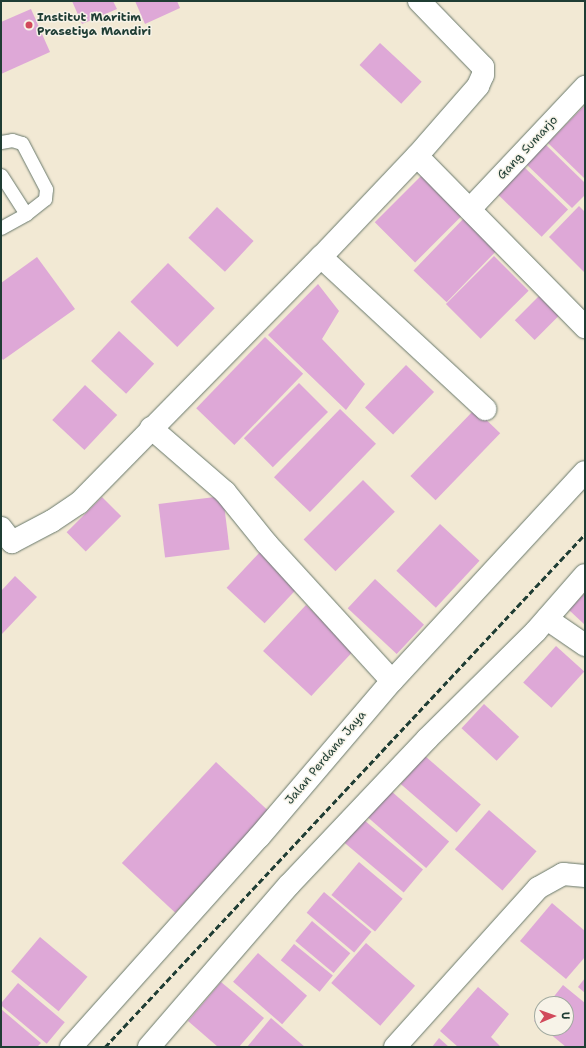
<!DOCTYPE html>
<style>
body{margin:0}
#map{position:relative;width:586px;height:1048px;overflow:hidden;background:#f2e9d4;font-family:"Shantell Sans",sans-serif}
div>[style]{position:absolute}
.building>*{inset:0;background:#dea8d7;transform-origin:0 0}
.roads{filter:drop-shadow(0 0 1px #69796c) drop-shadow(0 0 1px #69796c)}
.lane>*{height:13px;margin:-6.5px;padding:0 6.5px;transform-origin:6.5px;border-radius:6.5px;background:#fff}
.street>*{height:22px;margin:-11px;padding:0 11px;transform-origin:11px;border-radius:11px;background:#fff}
.rail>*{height:3px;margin-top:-1.5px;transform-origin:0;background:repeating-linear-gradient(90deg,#1f3d34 0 6px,transparent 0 9px)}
.dots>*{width:11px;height:11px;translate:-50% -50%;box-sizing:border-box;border:2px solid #f7f3e8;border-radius:50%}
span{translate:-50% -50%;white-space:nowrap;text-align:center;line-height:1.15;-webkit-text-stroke:3px #f7f3e8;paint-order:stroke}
.poi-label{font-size:12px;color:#1f3d34;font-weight:700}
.left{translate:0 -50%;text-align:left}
.street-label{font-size:12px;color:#1f3d34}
.frame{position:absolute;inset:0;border:2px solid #1f3d34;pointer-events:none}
.north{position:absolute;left:534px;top:996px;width:40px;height:40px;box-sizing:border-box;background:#f7f3e8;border:1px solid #a1aaa0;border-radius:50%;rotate:88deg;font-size:11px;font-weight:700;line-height:16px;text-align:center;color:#1f3d34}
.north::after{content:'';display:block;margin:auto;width:14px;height:18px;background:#d1495b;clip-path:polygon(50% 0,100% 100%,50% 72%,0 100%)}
</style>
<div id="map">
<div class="building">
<div style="clip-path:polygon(72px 1px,113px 1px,117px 9px,82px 24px)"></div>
<div style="clip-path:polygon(135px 1px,177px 1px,180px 8px,145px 24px)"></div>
<div style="clip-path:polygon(31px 9px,50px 52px,1px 74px,1px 22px)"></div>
<div style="left:380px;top:43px;width:57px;height:30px;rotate:43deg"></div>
<div style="clip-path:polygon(585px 105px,585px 179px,548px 143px)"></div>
<div style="clip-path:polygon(544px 143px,585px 183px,585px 195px,572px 208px,525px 163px)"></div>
<div style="left:522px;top:165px;width:64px;height:38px;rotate:44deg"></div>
<div style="left:425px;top:172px;width:57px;height:71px;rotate:45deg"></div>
<div style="clip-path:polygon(579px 206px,585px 212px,585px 273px,549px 237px)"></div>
<div style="left:217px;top:207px;width:50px;height:42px;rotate:43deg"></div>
<div style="left:467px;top:215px;width:46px;height:77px;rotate:44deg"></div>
<div style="left:494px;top:256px;width:49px;height:68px;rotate:45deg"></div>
<div style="clip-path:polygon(37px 257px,75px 309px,3px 360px,1px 357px,1px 283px)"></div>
<div style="left:168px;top:263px;width:65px;height:54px;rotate:44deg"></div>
<div style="clip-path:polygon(318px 284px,339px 311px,322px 339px,365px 384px,346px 410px,268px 335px)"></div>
<div style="left:541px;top:294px;width:28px;height:37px;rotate:45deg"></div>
<div style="left:119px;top:331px;width:48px;height:41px;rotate:43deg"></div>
<div style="left:265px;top:337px;width:53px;height:99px;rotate:44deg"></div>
<div style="left:406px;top:365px;width:39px;height:59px;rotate:44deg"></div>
<div style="left:299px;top:383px;width:41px;height:78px;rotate:45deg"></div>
<div style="left:85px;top:385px;width:44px;height:48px;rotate:43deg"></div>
<div style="left:340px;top:409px;width:50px;height:95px;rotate:44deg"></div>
<div style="left:475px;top:409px;width:35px;height:93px;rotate:44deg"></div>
<div style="left:363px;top:480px;width:45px;height:84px;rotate:45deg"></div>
<div style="left:223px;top:496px;width:54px;height:65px;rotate:83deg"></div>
<div style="left:102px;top:497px;width:27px;height:50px;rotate:45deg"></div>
<div style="left:440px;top:524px;width:54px;height:64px;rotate:43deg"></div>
<div style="left:260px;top:552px;width:52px;height:49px;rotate:43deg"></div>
<div style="clip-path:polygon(15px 576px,37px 597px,1px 635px,1px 591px)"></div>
<div style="left:375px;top:579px;width:67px;height:40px;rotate:43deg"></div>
<div style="clip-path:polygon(585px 593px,585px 625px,569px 610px)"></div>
<div style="left:306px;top:605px;width:66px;height:63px;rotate:43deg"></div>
<div style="left:556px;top:646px;width:38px;height:49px;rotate:42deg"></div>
<div style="left:484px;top:704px;width:48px;height:33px;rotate:43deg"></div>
<div style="left:425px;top:756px;width:74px;height:37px;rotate:41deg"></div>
<div style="left:216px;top:762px;width:73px;height:138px;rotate:43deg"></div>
<div style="left:391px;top:791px;width:77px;height:35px;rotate:41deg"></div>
<div style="left:489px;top:810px;width:63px;height:52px;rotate:41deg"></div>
<div style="left:364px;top:820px;width:77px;height:30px;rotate:40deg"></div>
<div style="left:359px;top:862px;width:57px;height:43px;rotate:40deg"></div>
<div style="left:324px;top:892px;width:62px;height:27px;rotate:40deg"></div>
<div style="clip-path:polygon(552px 903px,585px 931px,585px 957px,566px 979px,520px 941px)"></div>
<div style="left:312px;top:921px;width:50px;height:26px;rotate:40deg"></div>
<div style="left:40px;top:937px;width:62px;height:45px;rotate:40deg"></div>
<div style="left:366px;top:943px;width:65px;height:53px;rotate:41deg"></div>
<div style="left:294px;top:944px;width:50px;height:21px;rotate:39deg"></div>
<div style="left:258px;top:953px;width:65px;height:38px;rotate:41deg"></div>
<div style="clip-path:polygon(585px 978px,585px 993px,578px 987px)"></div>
<div style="clip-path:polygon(221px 982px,264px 1018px,239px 1047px,218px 1047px,188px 1021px)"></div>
<div style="left:18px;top:983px;width:61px;height:28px;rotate:40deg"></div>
<div style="clip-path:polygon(563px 985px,585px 1003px,585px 1047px,566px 1047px,543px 1028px,566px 1028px,566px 1004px,548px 1004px)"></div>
<div style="clip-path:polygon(478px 987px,509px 1014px,491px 1037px,501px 1047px,458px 1047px,440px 1031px)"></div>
<div style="clip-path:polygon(1px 1009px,41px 1043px,37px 1047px,1px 1047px)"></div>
<div style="clip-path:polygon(542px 1012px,542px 1028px,534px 1021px)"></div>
<div style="clip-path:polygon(271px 1018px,305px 1047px,247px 1047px)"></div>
<div style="clip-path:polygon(439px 1038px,449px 1047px,432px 1047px)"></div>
</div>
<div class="roads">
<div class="lane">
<div style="left:1px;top:142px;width:11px;rotate:-10deg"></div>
<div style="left:12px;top:140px;width:10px;rotate:17deg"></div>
<div style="left:22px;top:143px;width:52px;rotate:62.4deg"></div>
<div style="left:46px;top:189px;width:10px;rotate:96deg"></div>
<div style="left:45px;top:199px;width:24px;rotate:142deg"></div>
<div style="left:1px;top:175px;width:46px;rotate:57.3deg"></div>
<div style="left:26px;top:214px;width:29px;rotate:151deg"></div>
</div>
<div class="street">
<div style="left:417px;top:156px;width:240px;rotate:45.5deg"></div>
<div style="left:470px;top:209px;width:168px;rotate:-46.7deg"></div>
<div style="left:321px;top:257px;width:224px;rotate:42.8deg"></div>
<div style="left:151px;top:428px;width:98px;rotate:40.9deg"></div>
<div style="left:225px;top:492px;width:67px;rotate:51.1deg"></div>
<div style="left:267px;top:544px;width:185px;rotate:47.6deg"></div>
<div style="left:1px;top:528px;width:18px;rotate:52deg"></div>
<div style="left:12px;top:542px;width:45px;rotate:-27.7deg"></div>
<div style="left:52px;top:521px;width:32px;rotate:-34deg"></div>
<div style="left:79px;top:503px;width:345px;rotate:-45.5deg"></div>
<div style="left:321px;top:257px;width:139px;rotate:-46.5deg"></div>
<div style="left:417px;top:156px;width:93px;rotate:-48.9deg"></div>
<div style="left:478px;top:86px;width:12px;rotate:-66deg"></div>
<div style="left:483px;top:75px;width:8px;rotate:-90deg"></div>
<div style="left:483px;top:67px;width:92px;rotate:-134.1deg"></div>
<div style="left:547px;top:619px;width:46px;rotate:34.4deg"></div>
<div style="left:71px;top:1047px;width:282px;rotate:-48.2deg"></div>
<div style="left:259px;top:837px;width:205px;rotate:-49.6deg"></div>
<div style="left:392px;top:681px;width:284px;rotate:-47.3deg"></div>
<div style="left:149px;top:1047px;width:214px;rotate:-49.2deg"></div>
<div style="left:289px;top:885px;width:201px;rotate:-46.6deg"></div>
<div style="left:427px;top:739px;width:153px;rotate:-44.7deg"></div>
<div style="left:536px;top:631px;width:74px;rotate:-48.8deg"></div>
<div style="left:395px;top:1047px;width:214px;rotate:-48deg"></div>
<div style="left:538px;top:888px;width:29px;rotate:-29deg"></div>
<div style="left:563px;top:874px;width:22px;rotate:5deg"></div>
</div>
</div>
<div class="rail">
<div style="left:105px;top:1047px;width:703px;rotate:-46.9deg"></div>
</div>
<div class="dots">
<div style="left:29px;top:25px;background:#d1495b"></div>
</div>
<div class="poi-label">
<span class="left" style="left:37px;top:25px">Institut Maritim<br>Prasetiya Mandiri</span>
</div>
<div class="street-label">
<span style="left:528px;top:148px;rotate:-47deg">Gang Sumarjo</span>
<span style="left:326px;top:758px;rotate:-50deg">Jalan Perdana Jaya</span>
</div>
<div class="frame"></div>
<div class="north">U</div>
</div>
